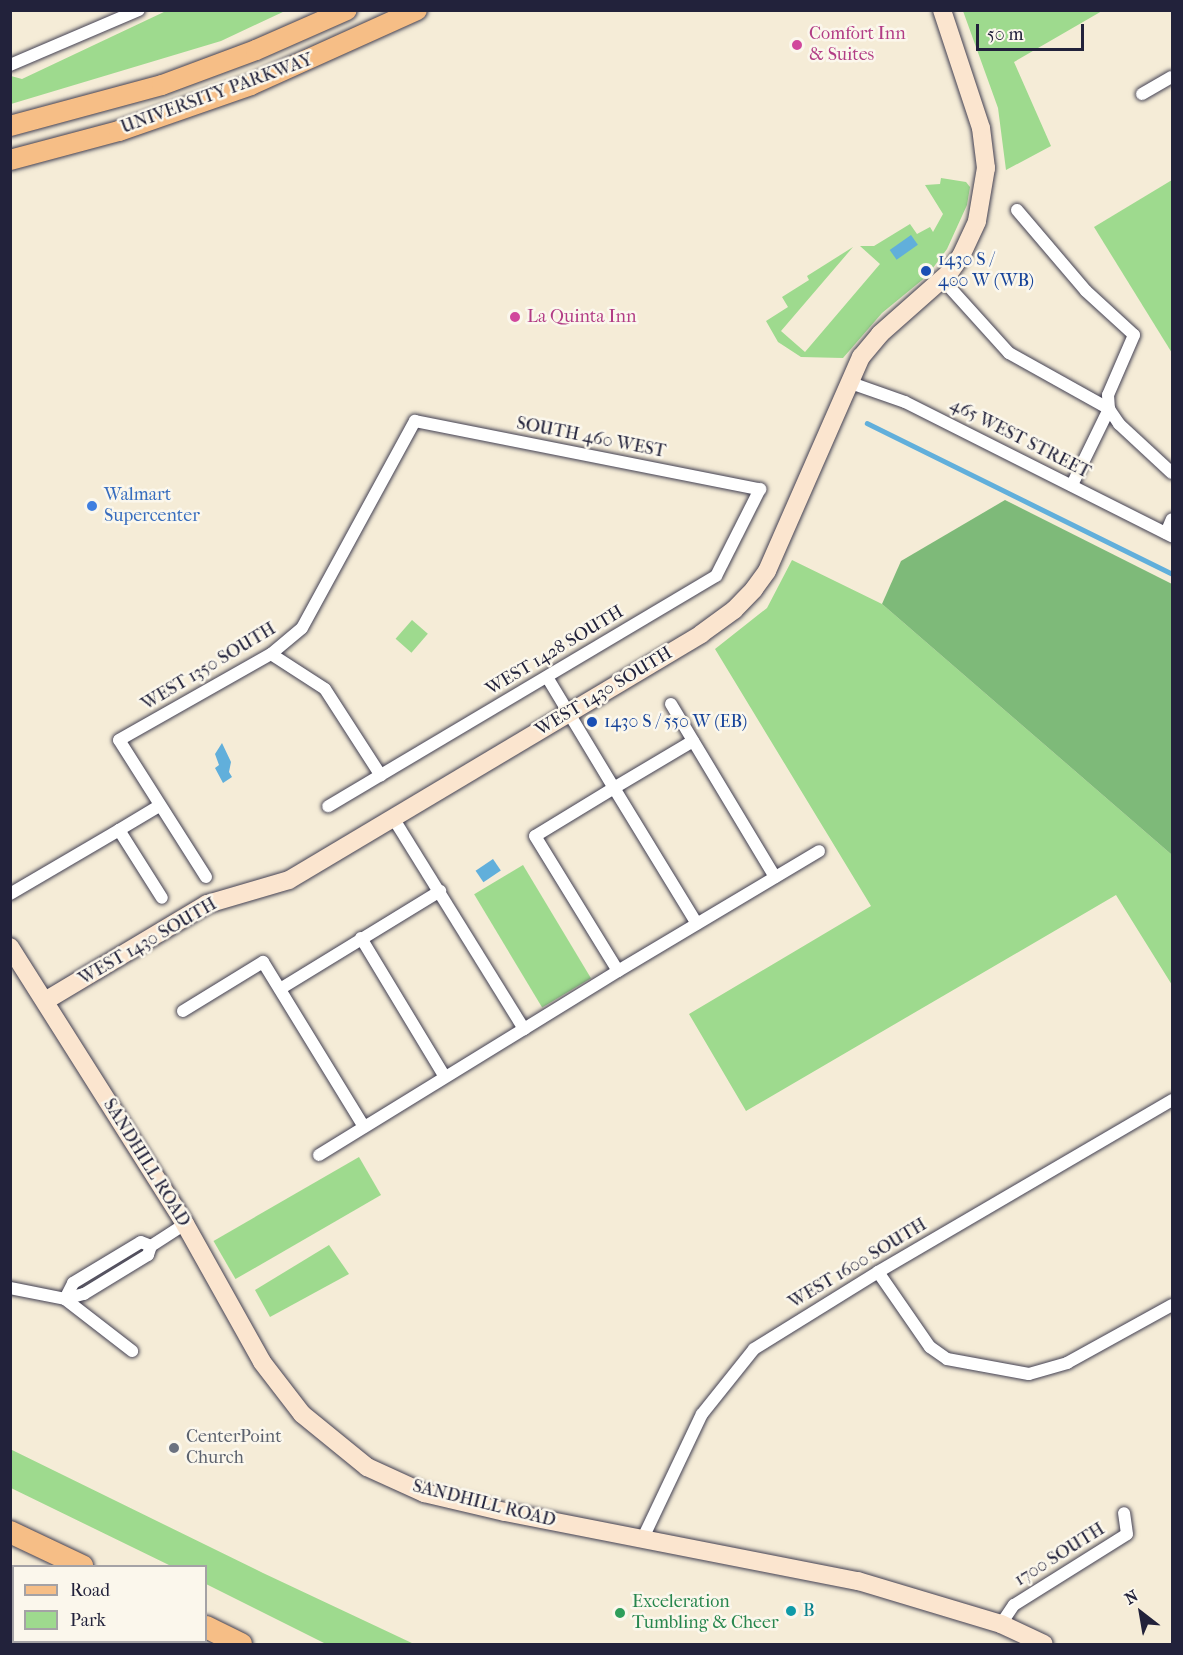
<!DOCTYPE html>
<style>
body{margin:0}
#map{position:relative;width:1183px;height:1655px;overflow:hidden;background:#f5ecd7;font-family:"IM FELL French Canon",serif}
div>[style]{position:absolute}
.green>*{inset:0;background:#9eda8e;transform-origin:0 0}
.forest>*{inset:0;background:#7eba79}
.water>*{inset:0;background:#61afdb;transform-origin:0 0}
.stream>*{height:4.5px;margin:-2.25px;padding:0 2.25px;transform-origin:2.25px;border-radius:2.25px;background:#61afdb}
.roads{filter:drop-shadow(0 0 2px #424052) drop-shadow(0 0 2px #424052)}
.street>*{height:12px;margin:-6px;padding:0 6px;transform-origin:6px;border-radius:6px;background:#fff}
.secondary>*{height:18px;margin:-9px;padding:0 9px;transform-origin:9px;border-radius:9px;background:#fbe5cf}
.primary>*{height:20px;margin:-10px;padding:0 10px;transform-origin:10px;border-radius:10px;background:#f6be86}
.highway>*{height:22px;margin:-11px;padding:0 11px;transform-origin:11px;border-radius:11px;background:#f6be86}
.dots>*{width:16px;height:16px;translate:-50% -50%;box-sizing:border-box;border:3px solid #fbf7ec;border-radius:50%}
span{translate:-50% -50%;white-space:nowrap;text-align:center;line-height:1.15;-webkit-text-stroke:5px #fbf7ec;paint-order:stroke}
.hotel-label{font-size:18px;color:#b23c85}
.left{translate:0 -50%;text-align:left}
.street-label{font-size:18px;color:#22223b}
.transit-label{font-size:18px;color:#164399}
.shop-label{font-size:18px;color:#366cbe}
.worship-label{font-size:18px;color:#5b616d}
.leisure-label{font-size:18px;color:#27864d}
.culture-label{font-size:18px;color:#0d838f}
.frame{position:absolute;inset:0;border:12px solid #22223b;pointer-events:none}
.legend{position:absolute;left:12px;top:1565px;width:195px;height:78px;box-sizing:border-box;background:#fbf7ec;border:2px solid #a4a2a5;margin:0;padding:8px 10px;list-style:none;font-size:18px;color:#22223b}
.legend li{display:flex;align-items:center;gap:12px;height:30px}
.legend b{width:30px;border:2px solid #a4a2a5}
.north{position:absolute;left:1111px;top:1583px;width:60px;height:60px;-webkit-text-stroke:4px #fbf7ec;paint-order:stroke;rotate:329deg;font-size:16px;font-weight:700;line-height:24px;text-align:center;color:#22223b}
.north::after{content:'';display:block;margin:auto;width:21px;height:27px;background:#22223b;clip-path:polygon(50% 0,100% 100%,50% 72%,0 100%)}
.scale{position:absolute;left:976px;top:24px;width:108px;height:27px;box-sizing:border-box;border:3px solid #22223b;border-top:0;padding-left:8px;font-size:18px;line-height:21px;white-space:nowrap;color:#22223b;-webkit-text-stroke:4px #fbf7ec;paint-order:stroke}
</style>
<div id="map">
<div class="green">
<div style="clip-path:polygon(166px 11px,285px 11px,221px 41px,11px 104px,11px 76px,22px 79px)"></div>
<div style="clip-path:polygon(963px 11px,1102px 11px,1014px 62px,1051px 146px,1006px 170px,998px 108px)"></div>
<div style="clip-path:polygon(941px 178px,966px 182px,970px 187px,967px 205px,947px 249px,927px 276px,882px 313px,843px 358px,801px 357px,778px 342px,766px 321px,788px 307px,782px 297px,809px 280px,807px 276px,853px 247px,781px 331px,805px 352px,880px 264px,860px 246px,874px 246px,910px 224px,917px 234px,930px 227px,933px 232px,943px 214px,925px 185px,940px 184px)"></div>
<div style="clip-path:polygon(1172px 180px,1172px 353px,1094px 227px)"></div>
<div style="clip-path:polygon(792px 560px,882px 604px,1172px 855px,1172px 985px,1116px 895px,746px 1111px,689px 1014px,871px 906px,715px 649px,767px 608px)"></div>
<div style="left:412px;top:620px;width:21px;height:25px;rotate:41deg"></div>
<div style="left:523px;top:865px;width:132px;height:57px;rotate:59deg"></div>
<div style="left:359px;top:1157px;width:44px;height:168px;rotate:60deg"></div>
<div style="clip-path:polygon(329px 1245px,349px 1274px,270px 1317px,255px 1290px)"></div>
<div style="clip-path:polygon(10px 1449px,263px 1573px,414px 1644px,326px 1644px,206px 1584px,206px 1566px,171px 1566px,11px 1488px)"></div>
</div>
<div class="forest">
<div style="clip-path:polygon(1005px 500px,1172px 584px,1172px 855px,882px 604px,901px 561px)"></div>
</div>
<div class="water">
<div style="left:911px;top:235px;width:12px;height:26px;rotate:55deg"></div>
<div style="clip-path:polygon(222px 743px,231px 762px,229px 772px,232px 777px,223px 783px,215px 768px,219px 765px,215px 754px)"></div>
<div style="left:493px;top:859px;width:14px;height:21px;rotate:56deg"></div>
</div>
<div class="stream">
<div style="left:867px;top:423px;width:340px;rotate:26.3deg"></div>
</div>
<div class="roads">
<div class="street">
<div style="left:10px;top:65px;width:140px;rotate:-23.1deg"></div>
<div style="left:1142px;top:94px;width:34px;rotate:-30deg"></div>
<div style="left:1017px;top:210px;width:106px;rotate:49.6deg"></div>
<div style="left:1086px;top:291px;width:65px;rotate:42.5deg"></div>
<div style="left:1134px;top:335px;width:65px;rotate:113.4deg"></div>
<div style="left:1108px;top:395px;width:14px;rotate:86deg"></div>
<div style="left:1109px;top:409px;width:18px;rotate:56deg"></div>
<div style="left:1119px;top:424px;width:72px;rotate:42.8deg"></div>
<div style="left:943px;top:280px;width:98px;rotate:47.9deg"></div>
<div style="left:1009px;top:353px;width:115px;rotate:29.2deg"></div>
<div style="left:1109px;top:409px;width:85px;rotate:116deg"></div>
<div style="left:848px;top:382px;width:60px;rotate:19.3deg"></div>
<div style="left:905px;top:402px;width:299px;rotate:26.7deg"></div>
<div style="left:1166px;top:533px;width:15px;rotate:-67deg"></div>
<div style="left:271px;top:654px;width:64px;rotate:32.9deg"></div>
<div style="left:325px;top:689px;width:103px;rotate:57.2deg"></div>
<div style="left:547px;top:677px;width:130px;rotate:58.9deg"></div>
<div style="left:614px;top:788px;width:92px;rotate:148.7deg"></div>
<div style="left:535px;top:836px;width:158px;rotate:58.4deg"></div>
<div style="left:618px;top:971px;width:234px;rotate:-30.8deg"></div>
<div style="left:671px;top:704px;width:202px;rotate:59deg"></div>
<div style="left:693px;top:741px;width:92px;rotate:149.3deg"></div>
<div style="left:614px;top:788px;width:159px;rotate:58.6deg"></div>
<div style="left:159px;top:806px;width:47px;rotate:149deg"></div>
<div style="left:119px;top:830px;width:80px;rotate:57.7deg"></div>
<div style="left:206px;top:877px;width:162px;rotate:-122.4deg"></div>
<div style="left:119px;top:740px;width:175px;rotate:-29.5deg"></div>
<div style="left:271px;top:654px;width:40px;rotate:-40deg"></div>
<div style="left:302px;top:628px;width:236px;rotate:-61.4deg"></div>
<div style="left:415px;top:421px;width:352px;rotate:11.2deg"></div>
<div style="left:760px;top:489px;width:97px;rotate:116.8deg"></div>
<div style="left:716px;top:576px;width:451px;rotate:149.3deg"></div>
<div style="left:10px;top:894px;width:126px;rotate:-30.4deg"></div>
<div style="left:361px;top:938px;width:162px;rotate:58.9deg"></div>
<div style="left:280px;top:989px;width:188px;rotate:-31.5deg"></div>
<div style="left:183px;top:1011px;width:94px;rotate:-31.5deg"></div>
<div style="left:263px;top:962px;width:193px;rotate:58.5deg"></div>
<div style="left:524px;top:1029px;width:110px;rotate:-31.7deg"></div>
<div style="left:319px;top:1155px;width:241px;rotate:-31.6deg"></div>
<div style="left:524px;top:1029px;width:248px;rotate:-121.8deg"></div>
<div style="left:878px;top:1272px;width:91px;rotate:55.3deg"></div>
<div style="left:930px;top:1347px;width:21px;rotate:35deg"></div>
<div style="left:947px;top:1359px;width:83px;rotate:10.4deg"></div>
<div style="left:1029px;top:1374px;width:40px;rotate:-16deg"></div>
<div style="left:1067px;top:1363px;width:120px;rotate:-28.9deg"></div>
<div style="left:10px;top:1288px;width:56px;rotate:11.3deg"></div>
<div style="left:65px;top:1299px;width:85px;rotate:37.8deg"></div>
<div style="left:65px;top:1299px;width:20px;rotate:-15deg"></div>
<div style="left:84px;top:1294px;width:75px;rotate:-31.4deg"></div>
<div style="left:148px;top:1255px;width:9px;rotate:-72deg"></div>
<div style="left:151px;top:1246px;width:40px;rotate:-32.9deg"></div>
<div style="left:65px;top:1299px;width:18px;rotate:-63deg"></div>
<div style="left:73px;top:1283px;width:79px;rotate:-31.1deg"></div>
<div style="left:141px;top:1242px;width:11px;rotate:22deg"></div>
<div style="left:643px;top:1538px;width:137px;rotate:-64.6deg"></div>
<div style="left:702px;top:1414px;width:83px;rotate:-51.3deg"></div>
<div style="left:754px;top:1349px;width:146px;rotate:-31.8deg"></div>
<div style="left:878px;top:1272px;width:341px;rotate:-30.3deg"></div>
<div style="left:1001px;top:1624px;width:23px;rotate:-56deg"></div>
<div style="left:1014px;top:1605px;width:133px;rotate:-32.1deg"></div>
<div style="left:1127px;top:1534px;width:21px;rotate:-98deg"></div>
</div>
<div class="secondary">
<div style="left:10px;top:947px;width:328px;rotate:57.7deg"></div>
<div style="left:185px;top:1224px;width:158px;rotate:60.8deg"></div>
<div style="left:262px;top:1362px;width:66px;rotate:52.4deg"></div>
<div style="left:302px;top:1414px;width:84px;rotate:39.2deg"></div>
<div style="left:367px;top:1467px;width:63px;rotate:24.5deg"></div>
<div style="left:424px;top:1493px;width:83px;rotate:13.2deg"></div>
<div style="left:505px;top:1512px;width:360px;rotate:11.1deg"></div>
<div style="left:858px;top:1581px;width:149px;rotate:16.7deg"></div>
<div style="left:1001px;top:1624px;width:47px;rotate:24.9deg"></div>
<div style="left:45px;top:1001px;width:189px;rotate:-30.9deg"></div>
<div style="left:207px;top:904px;width:85px;rotate:-16.3deg"></div>
<div style="left:289px;top:880px;width:480px;rotate:-30.8deg"></div>
<div style="left:701px;top:634px;width:41px;rotate:-36deg"></div>
<div style="left:734px;top:610px;width:29px;rotate:-46deg"></div>
<div style="left:754px;top:589px;width:22px;rotate:-54deg"></div>
<div style="left:767px;top:571px;width:234px;rotate:-66.3deg"></div>
<div style="left:861px;top:357px;width:30px;rotate:-50deg"></div>
<div style="left:880px;top:334px;width:92px;rotate:-41.5deg"></div>
<div style="left:949px;top:273px;width:21px;rotate:-55deg"></div>
<div style="left:961px;top:256px;width:38px;rotate:-65deg"></div>
<div style="left:977px;top:221px;width:54px;rotate:-80.4deg"></div>
<div style="left:986px;top:168px;width:40px;rotate:-97.1deg"></div>
<div style="left:981px;top:128px;width:124px;rotate:-108.3deg"></div>
</div>
<div class="primary">
<div style="left:10px;top:126px;width:157px;rotate:-15.1deg"></div>
<div style="left:162px;top:85px;width:100px;rotate:-20.4deg"></div>
<div style="left:256px;top:50px;width:99px;rotate:-23.7deg"></div>
<div style="left:10px;top:160px;width:113px;rotate:-14.9deg"></div>
<div style="left:119px;top:131px;width:140px;rotate:-19.2deg"></div>
<div style="left:251px;top:85px;width:182px;rotate:-24.3deg"></div>
</div>
<div class="highway">
<div style="left:10px;top:1532px;width:80px;rotate:25.3deg"></div>
<div style="left:10px;top:1590px;width:4px;rotate:14deg"></div>
<div style="left:206px;top:1627px;width:39px;rotate:26deg"></div>
<div style="left:116px;top:1642px;width:6px;rotate:18deg"></div>
</div>
</div>
<div class="dots">
<div style="left:797px;top:45px;background:#d1479c"></div>
<div style="left:926px;top:271px;background:#1a4fb4"></div>
<div style="left:515px;top:317px;background:#d1479c"></div>
<div style="left:92px;top:506px;background:#3f7fe0"></div>
<div style="left:592px;top:722px;background:#1a4fb4"></div>
<div style="left:174px;top:1448px;background:#6b7280"></div>
<div style="left:791px;top:1611px;background:#0f9aa8"></div>
<div style="left:620px;top:1613px;background:#2e9e5b"></div>
</div>
<div class="hotel-label">
<span class="left" style="left:809px;top:45px">Comfort Inn<br>&amp; Suites</span>
<span class="left" style="left:527px;top:317px">La Quinta Inn</span>
</div>
<div class="street-label">
<span style="left:217px;top:94px;rotate:-20deg">UNIVERSITY PARKWAY</span>
<span style="left:591px;top:438px;rotate:11deg">SOUTH 460 WEST</span>
<span style="left:1020px;top:439px;rotate:27deg">465 WEST STREET</span>
<span style="left:555px;top:651px;rotate:-31deg">WEST 1428 SOUTH</span>
<span style="left:209px;top:667px;rotate:-31deg">WEST 1350 SOUTH</span>
<span style="left:604px;top:692px;rotate:-31deg">WEST 1430 SOUTH</span>
<span style="left:148px;top:942px;rotate:-30deg">WEST 1430 SOUTH</span>
<span style="left:146px;top:1163px;rotate:58deg">SANDHILL ROAD</span>
<span style="left:858px;top:1264px;rotate:-31deg">WEST 1600 SOUTH</span>
<span style="left:484px;top:1504px;rotate:14deg">SANDHILL ROAD</span>
<span style="left:1060px;top:1555px;rotate:-32deg">1700 SOUTH</span>
</div>
<div class="transit-label">
<span class="left" style="left:938px;top:271px">1430 S /<br>400 W (WB)</span>
<span class="left" style="left:604px;top:722px">1430 S / 550 W (EB)</span>
</div>
<div class="shop-label">
<span class="left" style="left:104px;top:506px">Walmart<br>Supercenter</span>
</div>
<div class="worship-label">
<span class="left" style="left:186px;top:1448px">CenterPoint<br>Church</span>
</div>
<div class="leisure-label">
<span class="left" style="left:632px;top:1613px">Exceleration<br>Tumbling &amp; Cheer</span>
</div>
<div class="culture-label">
<span class="left" style="left:803px;top:1611px">B</span>
</div>
<div class="frame"></div>
<ul class="legend">
<li><b style="height:8px;background:#f6be86"></b>Road</li>
<li><b style="height:16px;background:#9eda8e"></b>Park</li>
</ul>
<div class="north">N</div>
<div class="scale">50 m</div>
</div>
